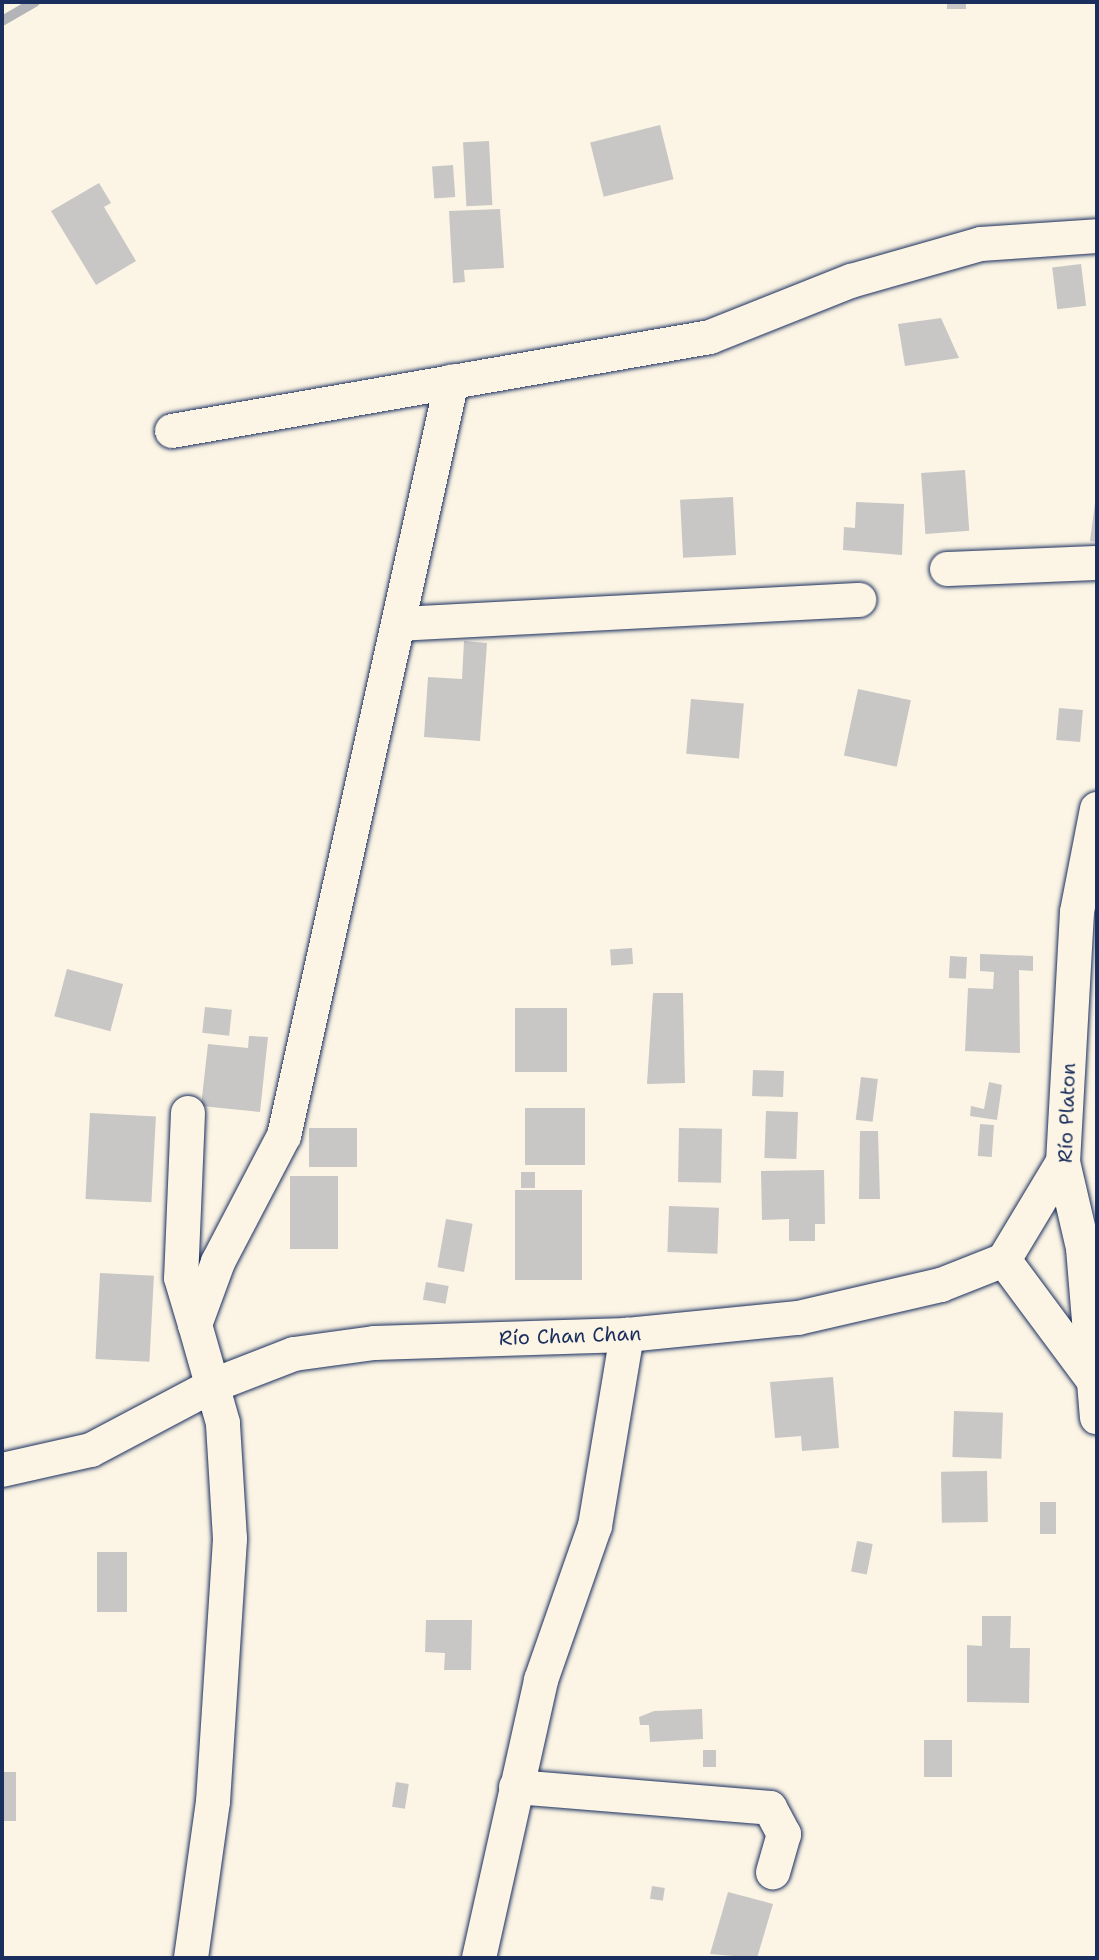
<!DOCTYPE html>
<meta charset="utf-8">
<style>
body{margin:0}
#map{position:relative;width:1099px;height:1960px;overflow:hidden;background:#fcf5e5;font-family:"Shantell Sans",sans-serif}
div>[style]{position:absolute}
.stream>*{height:10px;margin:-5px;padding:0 5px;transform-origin:5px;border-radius:5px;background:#b2b4b8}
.building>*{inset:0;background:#c8c7c6;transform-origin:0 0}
.roads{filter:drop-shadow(0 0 2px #1b2f5e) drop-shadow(0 0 2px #1b2f5e)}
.minor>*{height:34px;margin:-17px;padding:0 17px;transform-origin:17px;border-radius:17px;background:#fcf5e5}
span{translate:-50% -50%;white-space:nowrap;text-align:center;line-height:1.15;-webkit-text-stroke:8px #fcf5e5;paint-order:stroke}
.street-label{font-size:20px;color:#1b2f5e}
.frame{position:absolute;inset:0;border:4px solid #1b2f5e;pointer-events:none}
</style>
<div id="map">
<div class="stream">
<div style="left:2px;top:21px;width:38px;rotate:-30deg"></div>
</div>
<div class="building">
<div style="left:947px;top:2px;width:19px;height:7px"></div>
<div style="left:660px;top:125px;width:56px;height:72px;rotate:76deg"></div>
<div style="left:489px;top:141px;width:64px;height:26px;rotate:87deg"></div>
<div style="left:453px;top:165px;width:32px;height:21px;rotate:86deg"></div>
<div style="clip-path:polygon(99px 183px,111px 203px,104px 207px,136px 261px,96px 285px,51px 211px)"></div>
<div style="clip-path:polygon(500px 209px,504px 268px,464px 270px,465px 282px,453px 283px,449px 211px)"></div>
<div style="left:1081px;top:264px;width:42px;height:29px;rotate:83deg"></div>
<div style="clip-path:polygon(941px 318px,959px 358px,905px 366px,898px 324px)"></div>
<div style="left:965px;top:470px;width:61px;height:44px;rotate:86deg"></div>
<div style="left:733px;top:497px;width:58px;height:53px;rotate:87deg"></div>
<div style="clip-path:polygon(856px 502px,904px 504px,902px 555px,843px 550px,844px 527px,855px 528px)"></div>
<div style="clip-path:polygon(1095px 503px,1097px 503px,1097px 542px,1090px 541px)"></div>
<div style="clip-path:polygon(464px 641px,487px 643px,480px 741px,424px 737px,428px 677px,462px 679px)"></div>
<div style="left:858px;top:689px;width:54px;height:68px;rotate:12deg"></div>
<div style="left:691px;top:699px;width:53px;height:55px;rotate:5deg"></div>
<div style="left:1059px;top:708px;width:24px;height:32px;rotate:5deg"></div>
<div style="left:632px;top:948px;width:16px;height:22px;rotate:86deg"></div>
<div style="clip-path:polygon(980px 954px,1033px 956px,1033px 971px,1019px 970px,1020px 1053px,965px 1051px,968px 988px,993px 989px,994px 972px,980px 971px)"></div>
<div style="left:950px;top:956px;width:17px;height:22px;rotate:3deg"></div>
<div style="left:67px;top:969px;width:58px;height:49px;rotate:15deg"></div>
<div style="clip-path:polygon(653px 993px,683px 993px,685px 1083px,647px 1084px)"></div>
<div style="left:205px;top:1007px;width:27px;height:26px;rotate:6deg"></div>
<div style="left:515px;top:1008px;width:52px;height:64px"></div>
<div style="clip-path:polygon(249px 1036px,268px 1037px,260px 1112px,201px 1106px,208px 1044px,248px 1048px)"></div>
<div style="left:753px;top:1070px;width:31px;height:26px;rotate:2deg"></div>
<div style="left:861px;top:1077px;width:17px;height:43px;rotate:7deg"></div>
<div style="clip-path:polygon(989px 1082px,1002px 1085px,997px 1120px,970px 1116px,971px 1106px,984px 1109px)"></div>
<div style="left:525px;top:1108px;width:60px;height:57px"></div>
<div style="left:766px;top:1111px;width:32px;height:47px;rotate:2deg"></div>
<div style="left:90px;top:1113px;width:66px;height:86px;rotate:3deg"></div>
<div style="left:980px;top:1124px;width:14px;height:32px;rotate:4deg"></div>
<div style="left:309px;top:1128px;width:48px;height:39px"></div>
<div style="left:679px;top:1128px;width:43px;height:54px;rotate:1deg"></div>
<div style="clip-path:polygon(860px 1131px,878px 1131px,880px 1199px,859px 1199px)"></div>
<div style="clip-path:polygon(824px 1170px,825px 1224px,815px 1224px,815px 1241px,789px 1241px,789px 1219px,762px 1220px,761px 1171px)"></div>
<div style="left:521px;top:1172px;width:14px;height:16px"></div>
<div style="left:290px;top:1176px;width:48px;height:73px"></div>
<div style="left:515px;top:1190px;width:67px;height:90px"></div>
<div style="left:669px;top:1206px;width:50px;height:46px;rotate:2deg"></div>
<div style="left:446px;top:1219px;width:27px;height:49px;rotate:10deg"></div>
<div style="left:100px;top:1273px;width:54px;height:86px;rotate:3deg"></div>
<div style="left:426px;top:1282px;width:23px;height:18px;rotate:10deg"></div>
<div style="clip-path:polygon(833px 1377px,839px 1448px,802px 1451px,801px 1436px,775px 1438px,770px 1382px)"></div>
<div style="left:954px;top:1411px;width:49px;height:46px;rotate:2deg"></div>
<div style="left:987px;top:1471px;width:51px;height:46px;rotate:89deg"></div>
<div style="left:1040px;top:1502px;width:16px;height:32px"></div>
<div style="left:857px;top:1541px;width:16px;height:31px;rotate:11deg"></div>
<div style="left:97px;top:1552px;width:30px;height:60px"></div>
<div style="clip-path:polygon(982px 1616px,1011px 1616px,1010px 1648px,1030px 1648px,1029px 1703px,967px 1702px,967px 1645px,982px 1646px)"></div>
<div style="clip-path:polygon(426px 1620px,472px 1620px,471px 1670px,444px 1670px,445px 1653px,425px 1652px)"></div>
<div style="clip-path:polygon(702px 1709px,703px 1739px,650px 1742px,649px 1725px,640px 1725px,639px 1717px,654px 1711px)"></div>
<div style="left:952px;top:1740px;width:37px;height:28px;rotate:90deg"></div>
<div style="left:703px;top:1750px;width:13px;height:17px"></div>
<div style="left:2px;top:1772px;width:14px;height:49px"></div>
<div style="left:396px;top:1782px;width:13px;height:25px;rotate:9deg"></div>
<div style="left:652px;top:1886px;width:13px;height:13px;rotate:9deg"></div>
<div style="clip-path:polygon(728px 1892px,773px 1904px,757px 1958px,710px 1954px)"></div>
</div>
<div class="roads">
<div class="minor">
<div style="left:172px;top:431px;width:546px;rotate:-9.91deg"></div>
<div style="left:710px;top:337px;width:152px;rotate:-21.7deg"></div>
<div style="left:851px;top:281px;width:135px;rotate:-15.9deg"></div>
<div style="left:981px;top:244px;width:116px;rotate:-3.9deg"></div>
<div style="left:947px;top:569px;width:150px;rotate:-2.3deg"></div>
<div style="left:399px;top:624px;width:461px;rotate:-3deg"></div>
<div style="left:1097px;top:809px;width:105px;rotate:101deg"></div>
<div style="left:1077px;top:912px;width:250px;rotate:93.2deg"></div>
<div style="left:1063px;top:1162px;width:88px;rotate:76.9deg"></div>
<div style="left:1083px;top:1248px;width:170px;rotate:85.3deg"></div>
<div style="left:188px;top:1113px;width:165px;rotate:92.4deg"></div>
<div style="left:181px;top:1278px;width:49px;rotate:73.4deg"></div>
<div style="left:1004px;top:1260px;width:114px;rotate:-59deg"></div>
<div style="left:2px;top:1470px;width:91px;rotate:-12.7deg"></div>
<div style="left:91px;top:1450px;width:139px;rotate:-27.9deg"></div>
<div style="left:214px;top:1385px;width:86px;rotate:-21.2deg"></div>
<div style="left:294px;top:1354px;width:81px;rotate:-7.8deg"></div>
<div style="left:374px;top:1343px;width:253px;rotate:-1.8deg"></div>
<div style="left:627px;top:1335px;width:172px;rotate:-5.7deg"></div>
<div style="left:798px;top:1318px;width:147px;rotate:-13deg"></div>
<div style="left:941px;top:1285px;width:68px;rotate:-21.6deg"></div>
<div style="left:1004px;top:1260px;width:149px;rotate:53.4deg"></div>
<div style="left:516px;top:1787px;width:255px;rotate:4.7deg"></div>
<div style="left:770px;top:1808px;width:30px;rotate:62deg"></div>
<div style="left:784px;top:1834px;width:40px;rotate:106deg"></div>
<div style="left:191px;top:1958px;width:158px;rotate:-82deg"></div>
<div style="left:213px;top:1802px;width:264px;rotate:-86.3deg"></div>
<div style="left:230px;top:1539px;width:116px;rotate:-93.5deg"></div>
<div style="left:223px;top:1423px;width:102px;rotate:-105.9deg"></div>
<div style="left:195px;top:1325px;width:67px;rotate:-69.9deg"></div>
<div style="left:218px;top:1262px;width:142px;rotate:-62.4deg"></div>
<div style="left:284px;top:1136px;width:773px;rotate:-77.46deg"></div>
<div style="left:479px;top:1958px;width:285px;rotate:-77.4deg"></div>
<div style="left:541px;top:1680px;width:163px;rotate:-70.7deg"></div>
<div style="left:595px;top:1526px;width:194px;rotate:-80.5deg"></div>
</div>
</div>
<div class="street-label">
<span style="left:1067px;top:1113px;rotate:-88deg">Río Platon</span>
<span style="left:570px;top:1336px;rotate:-2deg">Río Chan Chan</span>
</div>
<div class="frame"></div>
</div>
